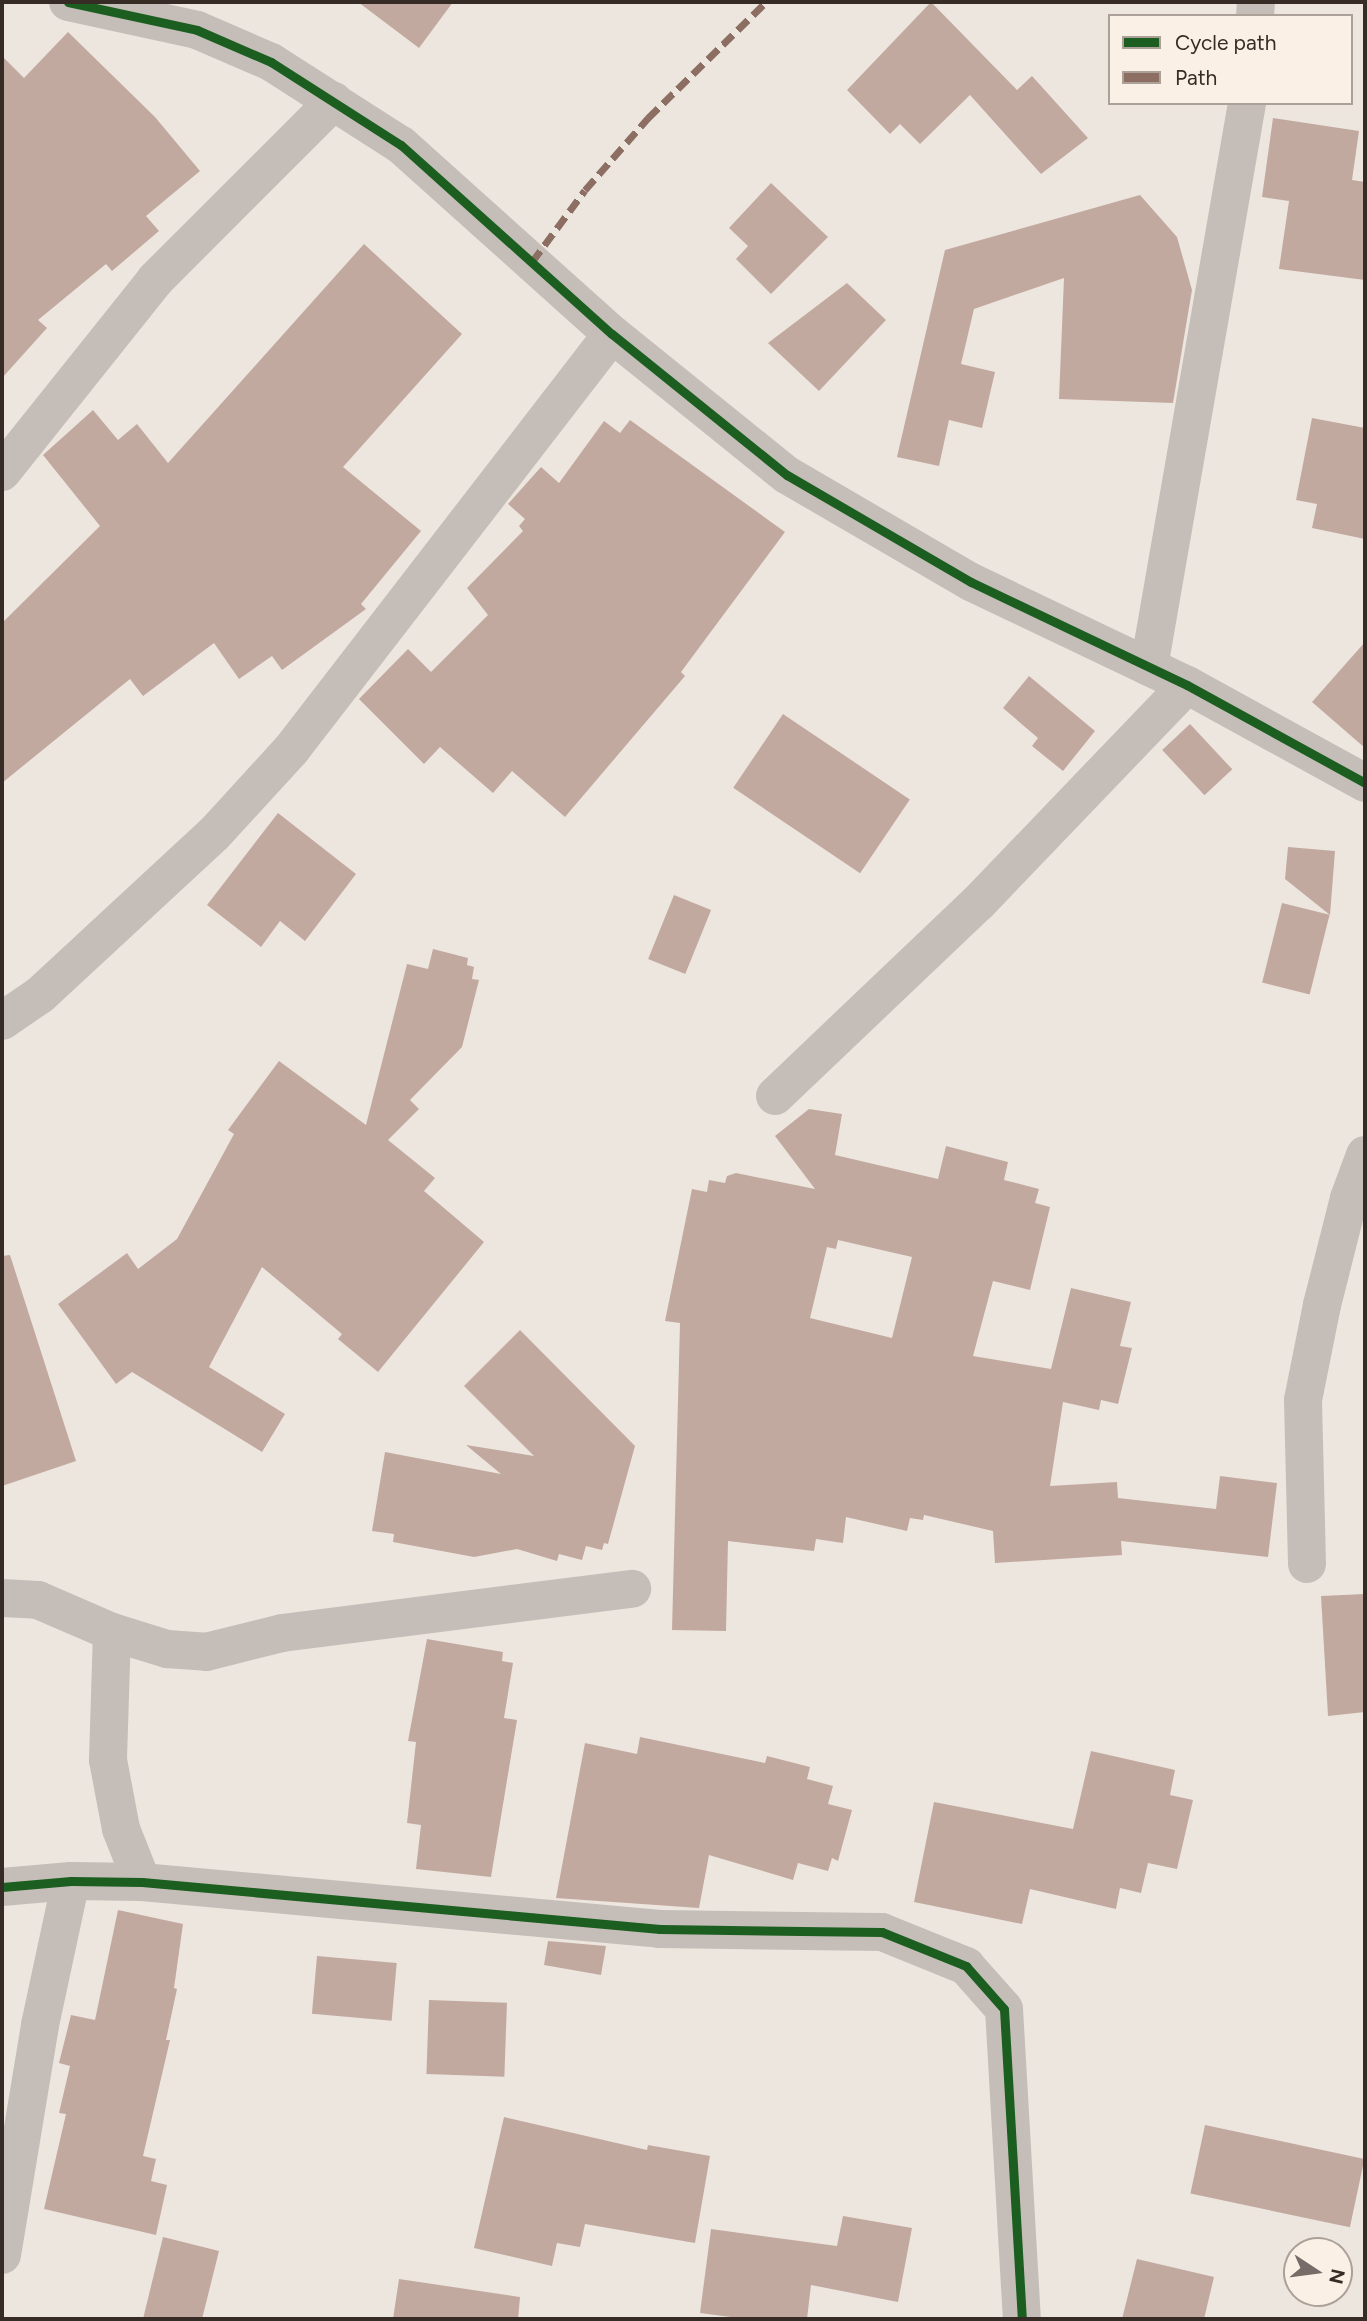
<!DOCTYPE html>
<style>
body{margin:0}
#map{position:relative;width:1367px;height:2321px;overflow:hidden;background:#ede6df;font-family:Figtree,sans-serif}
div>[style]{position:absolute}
.building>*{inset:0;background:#c2a9a0;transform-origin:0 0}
.minor>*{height:38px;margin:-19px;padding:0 19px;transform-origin:19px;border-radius:19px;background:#c5beb8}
.quiet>*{height:7px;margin-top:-3.5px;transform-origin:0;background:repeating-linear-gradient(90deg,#8d6e63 0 14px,transparent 0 21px)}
.cycleway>*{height:9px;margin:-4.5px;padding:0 4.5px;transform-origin:4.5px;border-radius:4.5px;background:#1b5e20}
span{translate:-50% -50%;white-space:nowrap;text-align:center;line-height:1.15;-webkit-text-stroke:6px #faf0e6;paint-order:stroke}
.frame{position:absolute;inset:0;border:4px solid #372b26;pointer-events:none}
.legend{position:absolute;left:1108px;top:14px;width:245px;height:91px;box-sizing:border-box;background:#faf0e6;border:2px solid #aca199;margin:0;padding:9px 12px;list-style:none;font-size:21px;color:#372b26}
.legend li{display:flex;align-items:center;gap:14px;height:35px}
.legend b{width:35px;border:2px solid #aca199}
.north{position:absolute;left:1283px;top:2237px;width:70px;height:70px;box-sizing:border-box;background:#faf0e6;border:2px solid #aca199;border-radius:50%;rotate:103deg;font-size:19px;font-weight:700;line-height:28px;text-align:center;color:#372b26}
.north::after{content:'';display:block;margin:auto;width:24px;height:32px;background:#776c67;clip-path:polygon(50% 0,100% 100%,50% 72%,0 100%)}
</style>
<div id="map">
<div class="building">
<div style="clip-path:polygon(358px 2px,453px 2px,419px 48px)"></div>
<div style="clip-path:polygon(931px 2px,1017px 90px,1032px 76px,1088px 138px,1041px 174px,970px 95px,920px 144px,900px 124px,890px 134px,847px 90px)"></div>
<div style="clip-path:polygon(68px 32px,155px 117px,200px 171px,146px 216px,159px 231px,112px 271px,106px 264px,38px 320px,47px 328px,2px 378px,2px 56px,24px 78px)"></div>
<div style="clip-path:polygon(1273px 118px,1359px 131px,1352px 180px,1365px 182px,1365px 280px,1279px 269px,1289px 201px,1262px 197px)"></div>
<div style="clip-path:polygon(771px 183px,828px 237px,771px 294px,736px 259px,748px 246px,729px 228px)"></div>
<div style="clip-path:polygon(1140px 195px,1177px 237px,1192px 290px,1173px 403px,1059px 399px,1064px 278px,974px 309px,961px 364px,995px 372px,982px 428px,949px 420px,939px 466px,897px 457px,945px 250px)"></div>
<div style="clip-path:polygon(364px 244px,462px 334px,343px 467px,421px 531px,361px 604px,366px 609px,282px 670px,272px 656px,239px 679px,214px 643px,143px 696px,130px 679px,2px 783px,2px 623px,100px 526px,43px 455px,93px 410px,118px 440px,137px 424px,168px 463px)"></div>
<div style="clip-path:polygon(847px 283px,886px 320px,819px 391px,768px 343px)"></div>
<div style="clip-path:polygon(1312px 418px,1365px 428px,1365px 539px,1312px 528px,1317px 504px,1296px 500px)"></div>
<div style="clip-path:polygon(630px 420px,785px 532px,681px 672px,685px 676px,565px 817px,512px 771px,493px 793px,440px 747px,424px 764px,359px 699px,408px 649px,431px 672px,488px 615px,467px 588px,523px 531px,519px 526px,525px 519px,508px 504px,541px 467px,559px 483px,604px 421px,620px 433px)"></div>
<div style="clip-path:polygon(1365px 642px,1365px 748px,1312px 702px)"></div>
<div style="clip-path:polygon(1029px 676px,1095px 731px,1063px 771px,1032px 746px,1038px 738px,1003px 708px)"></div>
<div style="left:783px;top:714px;width:153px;height:89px;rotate:34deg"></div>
<div style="left:1190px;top:724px;width:62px;height:38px;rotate:47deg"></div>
<div style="clip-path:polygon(278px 813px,356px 874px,305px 941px,280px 921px,261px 947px,207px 905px)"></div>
<div style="clip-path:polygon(1288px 847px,1335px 851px,1330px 915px,1285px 879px)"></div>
<div style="left:674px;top:895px;width:40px;height:69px;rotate:22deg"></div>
<div style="left:1282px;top:903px;width:49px;height:82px;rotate:14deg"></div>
<div style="clip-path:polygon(433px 949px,468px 958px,467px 965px,474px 967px,472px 979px,479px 980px,462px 1047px,410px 1100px,419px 1109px,388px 1140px,435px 1178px,424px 1191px,484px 1242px,378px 1372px,338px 1339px,342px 1334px,262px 1267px,209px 1367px,285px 1414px,262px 1452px,132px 1372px,116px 1384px,58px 1304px,127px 1253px,138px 1269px,177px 1239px,234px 1134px,228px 1130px,279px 1061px,366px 1125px,407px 964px,428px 969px)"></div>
<div style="clip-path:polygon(evenodd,809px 1109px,842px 1114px,835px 1155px,938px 1179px,946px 1146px,1008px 1162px,1004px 1180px,1039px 1189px,1035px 1203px,1050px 1207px,1030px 1290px,993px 1281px,973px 1356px,1051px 1369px,1071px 1288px,1131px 1302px,1120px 1346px,1132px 1348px,1118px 1404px,1101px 1400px,1099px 1410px,1063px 1402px,1050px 1486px,1117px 1482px,1118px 1498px,1216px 1509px,1220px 1476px,1277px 1483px,1268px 1557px,1121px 1541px,1122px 1555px,995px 1563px,993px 1531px,924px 1515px,923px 1520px,910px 1518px,907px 1531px,846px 1517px,843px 1543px,816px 1539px,814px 1551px,728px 1541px,726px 1631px,672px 1630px,680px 1323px,665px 1321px,692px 1189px,707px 1192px,709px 1180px,725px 1183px,727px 1176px,736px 1173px,815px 1189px,775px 1136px,809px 1109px,838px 1240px,912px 1257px,892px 1338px,810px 1318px,827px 1247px,836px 1249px,838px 1240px)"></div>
<div style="clip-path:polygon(10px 1255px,76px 1461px,2px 1486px,2px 1256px)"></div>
<div style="clip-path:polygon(520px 1330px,635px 1446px,608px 1544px,604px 1543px,602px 1550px,586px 1546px,582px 1560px,559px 1554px,557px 1561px,517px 1549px,474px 1557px,393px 1542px,394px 1534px,372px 1531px,385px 1452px,501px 1474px,466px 1445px,534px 1456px,464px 1386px)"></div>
<div style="clip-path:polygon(1365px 1594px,1365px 1712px,1328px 1716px,1321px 1596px)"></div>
<div style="clip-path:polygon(427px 1639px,503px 1652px,502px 1661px,513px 1663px,504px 1718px,517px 1720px,491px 1877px,416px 1869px,421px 1825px,407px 1823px,416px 1742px,408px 1741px)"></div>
<div style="clip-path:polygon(640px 1737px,765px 1763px,767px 1756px,810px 1767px,807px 1779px,833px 1786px,828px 1804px,852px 1810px,838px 1861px,832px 1858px,828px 1871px,798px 1863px,793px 1880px,709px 1855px,699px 1908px,556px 1898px,585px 1743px,637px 1754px)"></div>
<div style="clip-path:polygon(1091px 1751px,1175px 1770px,1170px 1795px,1193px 1800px,1177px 1869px,1148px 1863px,1141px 1893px,1120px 1888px,1116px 1909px,1030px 1889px,1022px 1924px,914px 1902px,934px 1802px,1073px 1829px)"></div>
<div style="clip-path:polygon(118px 1910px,183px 1924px,174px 1988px,177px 1989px,166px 2040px,170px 2040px,143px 2156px,156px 2159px,151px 2181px,167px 2185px,156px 2235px,44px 2209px,66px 2114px,59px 2113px,70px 2066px,59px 2063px,71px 2015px,95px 2020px)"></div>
<div style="clip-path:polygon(548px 1941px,606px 1946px,601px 1975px,544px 1965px)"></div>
<div style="left:317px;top:1956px;width:80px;height:58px;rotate:5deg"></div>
<div style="left:429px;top:2000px;width:78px;height:74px;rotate:2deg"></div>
<div style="clip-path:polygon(504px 2117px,647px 2150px,648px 2145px,710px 2156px,695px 2243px,585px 2224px,580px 2247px,557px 2243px,552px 2266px,474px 2248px)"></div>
<div style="left:1205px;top:2125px;width:163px;height:70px;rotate:12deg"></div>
<div style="clip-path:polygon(843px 2216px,912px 2228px,898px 2302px,811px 2285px,807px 2319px,746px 2319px,700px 2313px,711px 2229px,837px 2246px)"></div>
<div style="clip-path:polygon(163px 2237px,219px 2251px,202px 2319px,143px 2319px)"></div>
<div style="clip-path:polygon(1137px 2259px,1214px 2277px,1204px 2319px,1122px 2319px)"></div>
<div style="clip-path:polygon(399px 2279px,520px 2297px,518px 2319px,393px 2319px)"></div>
</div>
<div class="minor">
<div style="left:68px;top:2px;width:132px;rotate:12.2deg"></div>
<div style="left:197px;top:30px;width:81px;rotate:23.4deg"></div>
<div style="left:271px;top:62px;width:154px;rotate:32.6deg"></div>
<div style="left:401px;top:145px;width:283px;rotate:41.9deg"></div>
<div style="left:612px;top:334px;width:225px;rotate:38.9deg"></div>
<div style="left:787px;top:475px;width:213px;rotate:30.2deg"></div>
<div style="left:971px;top:582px;width:239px;rotate:25.5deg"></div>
<div style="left:1187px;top:685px;width:203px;rotate:28.8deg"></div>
<div style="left:1255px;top:16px;width:14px;rotate:-86deg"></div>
<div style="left:2px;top:472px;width:246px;rotate:-51.4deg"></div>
<div style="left:155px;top:280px;width:253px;rotate:-45deg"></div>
<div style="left:1149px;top:667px;width:572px;rotate:-80.14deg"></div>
<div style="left:2px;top:1021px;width:46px;rotate:-34.4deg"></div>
<div style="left:40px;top:995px;width:237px;rotate:-42.8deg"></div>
<div style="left:214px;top:834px;width:114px;rotate:-47.5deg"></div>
<div style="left:291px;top:750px;width:525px;rotate:-52.34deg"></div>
<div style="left:775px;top:1096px;width:280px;rotate:-43.6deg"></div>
<div style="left:978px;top:903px;width:302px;rotate:-46.2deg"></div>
<div style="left:1307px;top:1564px;width:164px;rotate:-91.4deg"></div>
<div style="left:1303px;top:1400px;width:97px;rotate:-78.7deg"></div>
<div style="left:1322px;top:1305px;width:110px;rotate:-75.8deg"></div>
<div style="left:1349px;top:1198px;width:46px;rotate:-69.6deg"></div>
<div style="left:2px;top:1598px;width:36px;rotate:3deg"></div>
<div style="left:38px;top:1600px;width:81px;rotate:23.4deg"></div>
<div style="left:112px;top:1632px;width:58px;rotate:17.2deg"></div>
<div style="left:167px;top:1649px;width:39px;rotate:4deg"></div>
<div style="left:206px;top:1652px;width:78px;rotate:-14deg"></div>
<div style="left:282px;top:1633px;width:353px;rotate:-7.2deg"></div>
<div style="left:112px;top:1632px;width:128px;rotate:91.8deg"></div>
<div style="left:108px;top:1760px;width:70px;rotate:79.3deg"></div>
<div style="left:121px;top:1829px;width:57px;rotate:68.4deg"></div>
<div style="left:2px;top:1887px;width:69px;rotate:-5deg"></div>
<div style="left:71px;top:1881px;width:71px;rotate:0.8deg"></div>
<div style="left:142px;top:1882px;width:520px;rotate:5.18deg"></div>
<div style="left:660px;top:1929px;width:222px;rotate:0.8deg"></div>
<div style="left:882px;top:1932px;width:91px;rotate:22deg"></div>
<div style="left:966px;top:1966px;width:57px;rotate:48.5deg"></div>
<div style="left:1004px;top:2009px;width:311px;rotate:86.7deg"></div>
<div style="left:2px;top:2255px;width:233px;rotate:-80.6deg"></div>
<div style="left:40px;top:2025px;width:147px;rotate:-77.9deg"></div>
</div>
<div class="quiet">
<div style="left:532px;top:262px;width:89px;rotate:-53.6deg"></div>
<div style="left:585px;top:190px;width:96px;rotate:-48.8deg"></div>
<div style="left:648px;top:118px;width:165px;rotate:-44.5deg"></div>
</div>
<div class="cycleway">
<div style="left:68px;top:2px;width:132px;rotate:12.2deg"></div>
<div style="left:197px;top:30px;width:81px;rotate:23.4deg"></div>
<div style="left:271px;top:62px;width:154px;rotate:32.6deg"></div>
<div style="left:401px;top:145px;width:283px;rotate:41.9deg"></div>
<div style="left:612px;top:334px;width:225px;rotate:38.9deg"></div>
<div style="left:787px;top:475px;width:213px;rotate:30.2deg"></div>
<div style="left:971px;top:582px;width:239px;rotate:25.5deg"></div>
<div style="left:1187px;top:685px;width:203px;rotate:28.8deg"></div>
<div style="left:2px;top:1887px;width:69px;rotate:-5deg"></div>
<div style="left:71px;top:1881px;width:71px;rotate:0.8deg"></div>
<div style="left:142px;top:1882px;width:520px;rotate:5.18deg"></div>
<div style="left:660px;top:1929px;width:222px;rotate:0.8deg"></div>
<div style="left:882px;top:1932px;width:91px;rotate:22deg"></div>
<div style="left:966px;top:1966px;width:57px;rotate:48.5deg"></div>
<div style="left:1004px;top:2009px;width:311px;rotate:86.7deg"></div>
</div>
<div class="frame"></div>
<ul class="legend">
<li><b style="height:9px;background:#1b5e20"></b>Cycle path</li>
<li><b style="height:9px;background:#8d6e63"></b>Path</li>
</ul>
<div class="north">N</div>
</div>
